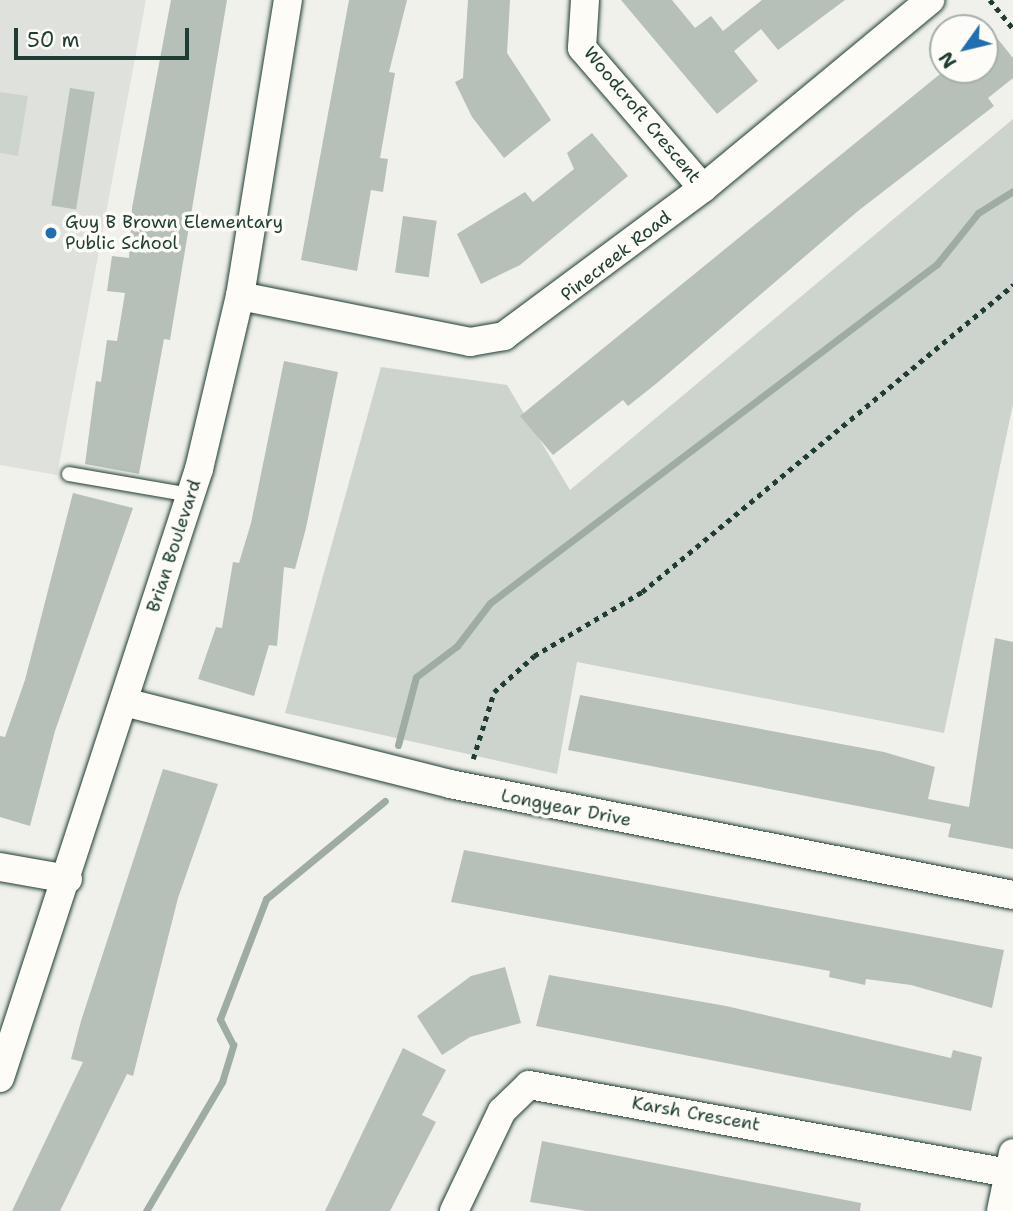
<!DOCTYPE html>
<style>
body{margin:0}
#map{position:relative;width:1013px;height:1211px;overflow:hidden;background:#f0f1eb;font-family:"Shantell Sans",sans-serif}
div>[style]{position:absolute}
.built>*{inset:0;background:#dfe2dc}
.green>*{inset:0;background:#cdd3cd}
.stream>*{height:7px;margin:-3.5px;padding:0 3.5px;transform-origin:3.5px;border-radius:3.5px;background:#9faca4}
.building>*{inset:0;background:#b6bfb8;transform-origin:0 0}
.path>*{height:4.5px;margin-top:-2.25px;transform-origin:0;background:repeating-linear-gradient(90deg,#1f3d34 0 5px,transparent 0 10px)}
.roads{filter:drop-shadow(0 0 2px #1f3d34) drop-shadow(0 0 2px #1f3d34)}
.lane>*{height:14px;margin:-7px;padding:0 7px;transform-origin:7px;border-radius:7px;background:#fdfcf7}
.street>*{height:28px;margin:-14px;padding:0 14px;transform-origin:14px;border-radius:14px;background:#fdfcf7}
.dots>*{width:19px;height:19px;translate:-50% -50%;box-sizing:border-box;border:4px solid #fdfcf7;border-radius:50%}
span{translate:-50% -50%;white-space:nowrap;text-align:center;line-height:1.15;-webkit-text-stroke:7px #fdfcf7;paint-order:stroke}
.street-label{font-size:18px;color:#1f3d34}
.poi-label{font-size:18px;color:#1f3d34}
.left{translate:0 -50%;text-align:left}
.north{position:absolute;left:929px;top:14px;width:70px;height:70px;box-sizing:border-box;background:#fdfcf7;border:2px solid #a4b0a9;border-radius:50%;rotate:236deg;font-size:19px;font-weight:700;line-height:28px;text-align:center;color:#1f3d34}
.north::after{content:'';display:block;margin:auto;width:24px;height:32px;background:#1f6fb2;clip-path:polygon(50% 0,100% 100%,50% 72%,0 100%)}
.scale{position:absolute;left:14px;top:28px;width:175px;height:32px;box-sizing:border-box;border:4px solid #1f3d34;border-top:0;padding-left:9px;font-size:21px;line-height:24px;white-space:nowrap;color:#1f3d34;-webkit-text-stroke:5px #fdfcf7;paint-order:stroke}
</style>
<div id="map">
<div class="built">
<div style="clip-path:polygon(0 0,146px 0,57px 475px,0 465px)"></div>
</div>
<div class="green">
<div style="clip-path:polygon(0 92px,28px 96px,18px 156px,0 153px)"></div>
<div style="clip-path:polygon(1013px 119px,1013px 404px,944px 733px,577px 662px,557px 774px,285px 713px,381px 367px,507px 385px,570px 490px)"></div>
</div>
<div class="stream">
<div style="left:398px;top:745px;width:70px;rotate:-75.2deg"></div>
<div style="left:416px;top:677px;width:51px;rotate:-37.1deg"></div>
<div style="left:457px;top:646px;width:54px;rotate:-52.5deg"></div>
<div style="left:490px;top:603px;width:561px;rotate:-37.18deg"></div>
<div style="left:937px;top:264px;width:65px;rotate:-51.2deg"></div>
<div style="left:978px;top:213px;width:41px;rotate:-32.2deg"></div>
<div style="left:146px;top:1211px;width:150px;rotate:-59.5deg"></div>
<div style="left:222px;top:1082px;width:39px;rotate:-73deg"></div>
<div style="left:233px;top:1045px;width:29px;rotate:-117deg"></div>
<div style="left:220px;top:1019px;width:129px;rotate:-69deg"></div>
<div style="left:266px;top:899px;width:154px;rotate:-39.5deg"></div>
</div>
<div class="building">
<div style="clip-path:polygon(171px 0,227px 0,170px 340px,164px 339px,139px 474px,85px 464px,96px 381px,101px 382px,107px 340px,117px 341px,125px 293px,107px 291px,112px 256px,129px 258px,132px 208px)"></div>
<div style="clip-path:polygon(349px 0,407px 0,389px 72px,395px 73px,380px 158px,388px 159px,383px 192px,371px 190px,357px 271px,301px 260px)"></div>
<div style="clip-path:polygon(468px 0,510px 0,507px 53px,551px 120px,504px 158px,472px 117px,455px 82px,463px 78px)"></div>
<div style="clip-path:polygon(621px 0,672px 0,695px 28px,711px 16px,723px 31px,762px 0,845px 0,778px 50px,761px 29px,734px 51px,758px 81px,717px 114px)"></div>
<div style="clip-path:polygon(985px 23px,1013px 58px,1013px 78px,988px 98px,994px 106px,858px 211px,657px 383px,628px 406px,623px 400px,553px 455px,520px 416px,945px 70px,985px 70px)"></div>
<div style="left:70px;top:88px;width:25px;height:119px;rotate:9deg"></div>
<div style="clip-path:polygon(592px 133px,628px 176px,520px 265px,481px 284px,457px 234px,525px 192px,533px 202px,574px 169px,567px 153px)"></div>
<div style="left:403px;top:216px;width:34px;height:57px;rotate:8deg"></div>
<div style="clip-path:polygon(284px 361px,338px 372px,306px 528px,295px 569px,284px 567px,277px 646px,269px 645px,254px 696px,198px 679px,216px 627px,222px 628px,233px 562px,239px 563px,251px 523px)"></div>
<div style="clip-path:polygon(73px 493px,133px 508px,55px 731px,30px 826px,0 817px,0 736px,5px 737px,25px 680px)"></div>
<div style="clip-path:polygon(995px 638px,1013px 642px,1013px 849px,948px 837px,951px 824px,568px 750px,580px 695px,884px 752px,935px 767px,928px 799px,969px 807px)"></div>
<div style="clip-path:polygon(163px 769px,218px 784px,178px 898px,133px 1076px,127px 1074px,60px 1211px,12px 1211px,83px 1062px,71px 1059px,81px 1021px)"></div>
<div style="clip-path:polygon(464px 850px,1004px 950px,992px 1008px,911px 985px,866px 979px,865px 985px,829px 977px,830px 971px,451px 902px)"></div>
<div style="clip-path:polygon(505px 967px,521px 1023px,470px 1037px,442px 1055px,417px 1016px,471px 976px)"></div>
<div style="clip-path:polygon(549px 975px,726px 1006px,951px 1058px,953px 1050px,982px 1057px,971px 1111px,536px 1026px)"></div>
<div style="clip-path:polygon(403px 1048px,446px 1070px,422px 1115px,436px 1122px,390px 1211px,325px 1211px)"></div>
<div style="clip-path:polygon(542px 1141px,861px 1203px,860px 1211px,586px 1211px,530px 1202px)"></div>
</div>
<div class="path">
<div style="left:990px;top:0;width:36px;rotate:51deg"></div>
<div style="left:473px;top:759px;width:70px;rotate:-72.6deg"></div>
<div style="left:494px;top:692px;width:54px;rotate:-42deg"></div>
<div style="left:534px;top:656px;width:126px;rotate:-30.7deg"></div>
<div style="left:642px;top:592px;width:482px;rotate:-39.6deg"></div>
</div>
<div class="roads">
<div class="lane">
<div style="left:69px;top:474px;width:123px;rotate:9.8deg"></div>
</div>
<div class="street">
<div style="left:585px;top:0;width:48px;rotate:93.6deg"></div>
<div style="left:582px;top:48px;width:185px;rotate:49.2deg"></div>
<div style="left:240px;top:296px;width:235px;rotate:11.3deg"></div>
<div style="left:470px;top:342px;width:35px;rotate:-10deg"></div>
<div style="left:504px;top:336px;width:248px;rotate:-36.6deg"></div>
<div style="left:703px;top:188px;width:295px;rotate:-39.6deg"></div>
<div style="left:124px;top:702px;width:336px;rotate:14.1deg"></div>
<div style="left:450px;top:784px;width:574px;rotate:11.15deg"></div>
<div style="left:0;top:867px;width:69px;rotate:10deg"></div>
<div style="left:0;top:1078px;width:641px;rotate:-71.9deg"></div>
<div style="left:199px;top:469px;width:178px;rotate:-76.7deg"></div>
<div style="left:240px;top:296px;width:300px;rotate:-80.8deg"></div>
<div style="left:454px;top:1211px;width:111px;rotate:-64.4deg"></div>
<div style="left:502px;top:1111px;width:37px;rotate:-44deg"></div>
<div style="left:529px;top:1085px;width:488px;rotate:10.4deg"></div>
<div style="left:1001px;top:1211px;width:59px;rotate:-78.3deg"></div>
</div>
</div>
<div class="dots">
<div style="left:51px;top:233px;background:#1f6fb2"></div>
</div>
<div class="street-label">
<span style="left:642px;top:115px;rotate:50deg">Woodcroft Crescent</span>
<span style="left:616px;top:256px;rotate:-38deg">Pinecreek Road</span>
<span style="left:174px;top:546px;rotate:-72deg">Brian Boulevard</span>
<span style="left:566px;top:808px;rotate:11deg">Longyear Drive</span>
<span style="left:696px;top:1114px;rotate:10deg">Karsh Crescent</span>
</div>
<div class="poi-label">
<span class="left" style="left:65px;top:233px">Guy B Brown Elementary<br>Public School</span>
</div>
<div class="north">N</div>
<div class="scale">50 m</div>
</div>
